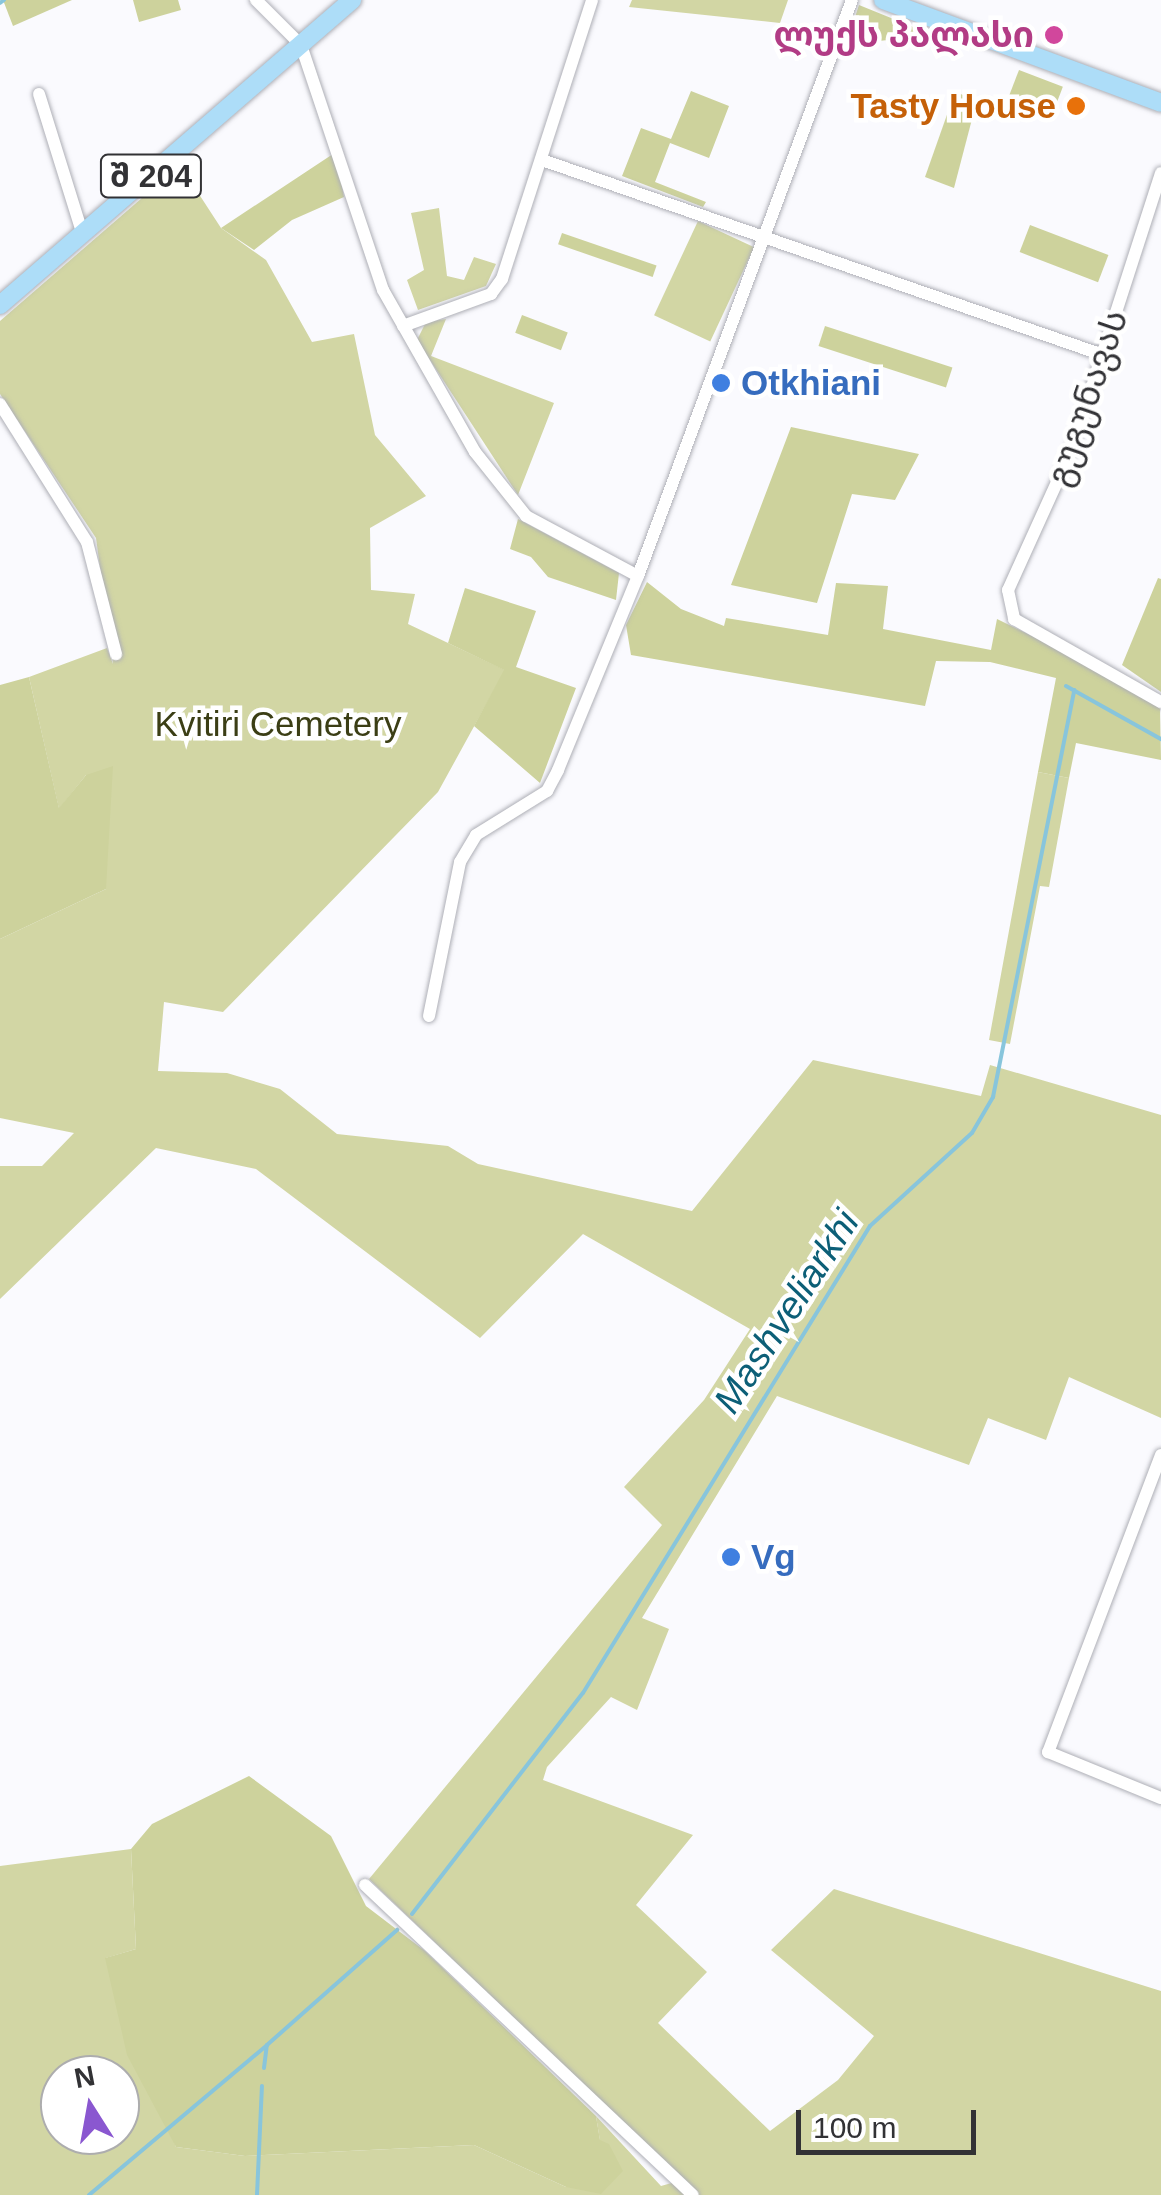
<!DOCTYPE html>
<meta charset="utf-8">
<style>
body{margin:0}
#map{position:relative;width:1161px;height:2195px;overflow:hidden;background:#fafafe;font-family:Helvetica,"Noto Sans Georgian",sans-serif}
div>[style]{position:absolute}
.green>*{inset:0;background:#d2d6a4;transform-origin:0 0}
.forest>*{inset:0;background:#cdd29c;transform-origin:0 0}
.stream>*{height:4px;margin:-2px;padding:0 2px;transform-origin:2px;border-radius:2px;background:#88c5dc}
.roads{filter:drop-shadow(0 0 2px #aeafb6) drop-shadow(0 0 2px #aeafb6)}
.minor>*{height:12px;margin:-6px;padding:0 6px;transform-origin:6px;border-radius:6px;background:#fff}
.major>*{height:18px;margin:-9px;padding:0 9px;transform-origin:9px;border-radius:9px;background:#adddf8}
.dots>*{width:28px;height:28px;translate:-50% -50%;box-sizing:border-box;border:5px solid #fff;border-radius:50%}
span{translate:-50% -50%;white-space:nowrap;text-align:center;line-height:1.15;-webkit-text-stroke:9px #fff;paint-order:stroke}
.shield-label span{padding:2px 8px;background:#fff;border:2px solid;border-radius:8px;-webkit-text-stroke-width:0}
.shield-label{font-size:32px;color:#323235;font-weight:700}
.hotel-label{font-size:35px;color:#b23c85;font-weight:700}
.right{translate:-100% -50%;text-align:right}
.food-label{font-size:35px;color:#c56008;font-weight:700}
.shop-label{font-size:35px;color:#366cbe;font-weight:700}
.left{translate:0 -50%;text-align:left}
.street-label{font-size:35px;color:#323235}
.park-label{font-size:35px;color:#3b3e15}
.water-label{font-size:38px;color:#0c5f77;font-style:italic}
.north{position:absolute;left:40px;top:2055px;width:100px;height:100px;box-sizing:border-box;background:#fff;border:2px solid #adadae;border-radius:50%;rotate:349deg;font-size:28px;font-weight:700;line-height:40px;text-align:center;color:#323235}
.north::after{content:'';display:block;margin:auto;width:35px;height:45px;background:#8a57d0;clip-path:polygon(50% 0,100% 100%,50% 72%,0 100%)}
.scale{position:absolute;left:796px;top:2110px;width:180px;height:45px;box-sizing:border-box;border:5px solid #323235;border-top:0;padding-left:12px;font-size:30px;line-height:35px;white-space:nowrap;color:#323235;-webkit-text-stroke:8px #fff;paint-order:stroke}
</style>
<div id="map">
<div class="green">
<div style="clip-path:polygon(632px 0,788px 0,780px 23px,629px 7px)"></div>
<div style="clip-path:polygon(evenodd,180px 165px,221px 228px,266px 260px,312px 342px,354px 334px,375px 435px,426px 496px,370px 528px,371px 590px,415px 594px,408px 624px,505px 670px,438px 792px,223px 1012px,164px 1002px,158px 1071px,227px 1073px,280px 1089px,337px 1134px,448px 1146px,478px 1164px,692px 1211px,813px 1060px,981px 1096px,990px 1065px,1161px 1115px,1161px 1418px,1069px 1377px,1046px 1440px,988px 1418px,969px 1465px,777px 1396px,642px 1618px,669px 1629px,637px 1710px,611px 1697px,547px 1767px,543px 1780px,693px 1835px,636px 1905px,707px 1972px,658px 2023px,770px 2131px,838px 2080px,874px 2036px,771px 1950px,834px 1889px,1161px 1991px,1161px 2195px,0 2195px,0 1866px,131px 1849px,136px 1949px,106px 1958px,176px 2147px,245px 2156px,474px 2145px,566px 2187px,600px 2141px,596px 2116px,661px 2186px,682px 2180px,369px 1879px,662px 1525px,624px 1487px,704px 1400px,750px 1329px,583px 1234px,480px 1338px,256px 1169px,156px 1148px,0 1299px,0 1166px,42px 1166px,74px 1133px,0 1118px,0 939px,106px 889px,86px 775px,59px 809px,29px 677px,107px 648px,113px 664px,96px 538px,0 394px,0 321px,180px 165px,60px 2075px,120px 2075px,120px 2135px,60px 2135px,60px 2075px)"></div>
<div style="clip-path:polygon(439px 208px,447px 276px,464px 280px,474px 257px,496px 264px,486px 286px,418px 310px,407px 280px,424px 270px,411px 213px)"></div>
<div style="left:698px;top:221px;width:62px;height:104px;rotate:25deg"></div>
<div style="clip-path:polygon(446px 319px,431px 356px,554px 403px,518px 495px,417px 340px,426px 322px)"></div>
<div style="clip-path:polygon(1038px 772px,1069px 778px,1049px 887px,1040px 886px,1010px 1044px,989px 1040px)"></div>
</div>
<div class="forest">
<div style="clip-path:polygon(3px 0,72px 0,13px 26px)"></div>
<div style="clip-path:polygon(133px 0,178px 0,181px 10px,139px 22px)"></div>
<div style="clip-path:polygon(859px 5px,933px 35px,870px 42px,849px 35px)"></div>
<div style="left:1019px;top:70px;width:47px;height:36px;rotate:21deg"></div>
<div style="clip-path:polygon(691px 91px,729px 106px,709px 158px,670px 143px,655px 182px,706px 202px,703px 207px,622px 176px,641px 128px,671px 139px)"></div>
<div style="clip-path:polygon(955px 92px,977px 100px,954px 188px,925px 177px)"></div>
<div style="clip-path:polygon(336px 152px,344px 197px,292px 220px,254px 250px,221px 228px)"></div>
<div style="left:1030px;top:225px;width:84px;height:29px;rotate:21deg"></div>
<div style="left:562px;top:233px;width:100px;height:12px;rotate:19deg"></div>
<div style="left:522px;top:315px;width:49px;height:19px;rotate:21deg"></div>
<div style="left:825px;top:326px;width:134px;height:21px;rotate:18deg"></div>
<div style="clip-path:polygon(791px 427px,919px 454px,895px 500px,852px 494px,817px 603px,731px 585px)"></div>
<div style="clip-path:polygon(518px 519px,619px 573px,616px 600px,548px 577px,531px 557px,510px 549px)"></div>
<div style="clip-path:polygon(1158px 578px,1161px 579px,1161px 692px,1122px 665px)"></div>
<div style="clip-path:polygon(647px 582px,681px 609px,724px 626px,726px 618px,828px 635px,836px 583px,888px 586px,883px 629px,991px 650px,997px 619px,1086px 662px,1160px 708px,1161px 760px,1076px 743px,1069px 778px,1038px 772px,1056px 678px,990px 662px,936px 661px,925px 706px,631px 655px,626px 625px)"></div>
<div style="clip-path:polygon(465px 588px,536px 611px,516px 667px,576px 688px,540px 783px,474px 726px,504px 670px,448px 643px)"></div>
<div style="clip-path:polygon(29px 677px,59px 808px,86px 775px,113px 766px,106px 889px,0 939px,0 685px)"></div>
<div style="clip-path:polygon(249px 1776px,331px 1836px,366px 1906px,425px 1951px,596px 2116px,600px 2140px,609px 2144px,623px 2171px,601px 2194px,566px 2187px,474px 2145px,245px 2156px,176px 2147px,127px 2055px,105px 1958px,136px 1949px,131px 1849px,152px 1824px)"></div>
</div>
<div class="stream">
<div style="left:0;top:3px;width:5px;rotate:-37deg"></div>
<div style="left:1066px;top:686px;width:109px;rotate:29.2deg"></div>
<div style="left:412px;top:1914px;width:279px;rotate:-52.3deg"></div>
<div style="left:583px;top:1693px;width:548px;rotate:-58.43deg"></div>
<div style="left:870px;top:1226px;width:138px;rotate:-42.4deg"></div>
<div style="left:972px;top:1133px;width:42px;rotate:-59.7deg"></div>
<div style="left:993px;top:1097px;width:415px;rotate:-78.7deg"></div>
<div style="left:264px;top:2068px;width:23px;rotate:-83deg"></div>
<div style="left:267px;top:2045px;width:174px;rotate:-41.5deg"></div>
<div style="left:89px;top:2195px;width:233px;rotate:-40.1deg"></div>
<div style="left:257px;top:2195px;width:109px;rotate:-87.4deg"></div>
</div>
<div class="roads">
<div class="minor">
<div style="left:256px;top:0;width:64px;rotate:45deg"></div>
<div style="left:301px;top:45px;width:258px;rotate:71.5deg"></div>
<div style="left:383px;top:290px;width:186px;rotate:60.4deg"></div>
<div style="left:475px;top:452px;width:82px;rotate:51.4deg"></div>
<div style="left:526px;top:516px;width:127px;rotate:28.2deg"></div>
<div style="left:39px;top:94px;width:148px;rotate:72.7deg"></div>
<div style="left:545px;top:161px;width:591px;rotate:19.17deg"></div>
<div style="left:1161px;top:173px;width:290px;rotate:107.9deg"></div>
<div style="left:1072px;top:449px;width:155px;rotate:114.4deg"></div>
<div style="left:1008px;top:590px;width:30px;rotate:78deg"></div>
<div style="left:1014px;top:619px;width:169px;rotate:29.5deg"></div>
<div style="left:403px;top:326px;width:94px;rotate:-20deg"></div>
<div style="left:491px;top:294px;width:19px;rotate:-54deg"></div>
<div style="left:502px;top:279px;width:293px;rotate:-72.1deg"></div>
<div style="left:0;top:404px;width:163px;rotate:57.8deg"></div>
<div style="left:87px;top:542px;width:116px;rotate:75.5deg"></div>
<div style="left:429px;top:1016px;width:157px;rotate:-78.6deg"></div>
<div style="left:460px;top:862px;width:31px;rotate:-59deg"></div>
<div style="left:476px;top:835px;width:84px;rotate:-31.8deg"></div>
<div style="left:547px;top:791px;width:24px;rotate:-62deg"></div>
<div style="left:558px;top:770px;width:210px;rotate:-67.6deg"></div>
<div style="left:638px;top:576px;width:614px;rotate:-69.62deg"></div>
<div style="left:1161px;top:1455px;width:318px;rotate:110.8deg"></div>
<div style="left:1048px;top:1752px;width:122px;rotate:22.2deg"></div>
<div style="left:365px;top:1885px;width:451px;rotate:43.4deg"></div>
</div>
<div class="major">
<div style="left:883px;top:0;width:296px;rotate:20.3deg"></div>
<div style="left:0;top:305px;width:466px;rotate:-40.9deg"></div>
</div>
</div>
<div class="dots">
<div style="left:1054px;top:35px;background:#d1479c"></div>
<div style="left:1076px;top:106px;background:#e8710a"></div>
<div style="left:721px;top:383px;background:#3f7fe0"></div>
<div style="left:731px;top:1557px;background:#3f7fe0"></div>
</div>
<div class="shield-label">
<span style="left:151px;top:176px">შ 204</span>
</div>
<div class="hotel-label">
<span class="right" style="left:1034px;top:35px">ლუქს პალასი</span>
</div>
<div class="food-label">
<span class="right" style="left:1056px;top:106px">Tasty House</span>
</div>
<div class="shop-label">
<span class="left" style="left:741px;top:383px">Otkhiani</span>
<span class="left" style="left:751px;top:1557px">Vg</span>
</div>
<div class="street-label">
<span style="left:1087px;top:398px;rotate:-71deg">გუგუნავას</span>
</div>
<div class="park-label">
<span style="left:278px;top:724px">Kvitiri Cemetery</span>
</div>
<div class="water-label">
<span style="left:787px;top:1312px;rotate:-57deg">Mashveliarkhi</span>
</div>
<div class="north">N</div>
<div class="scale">100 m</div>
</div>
